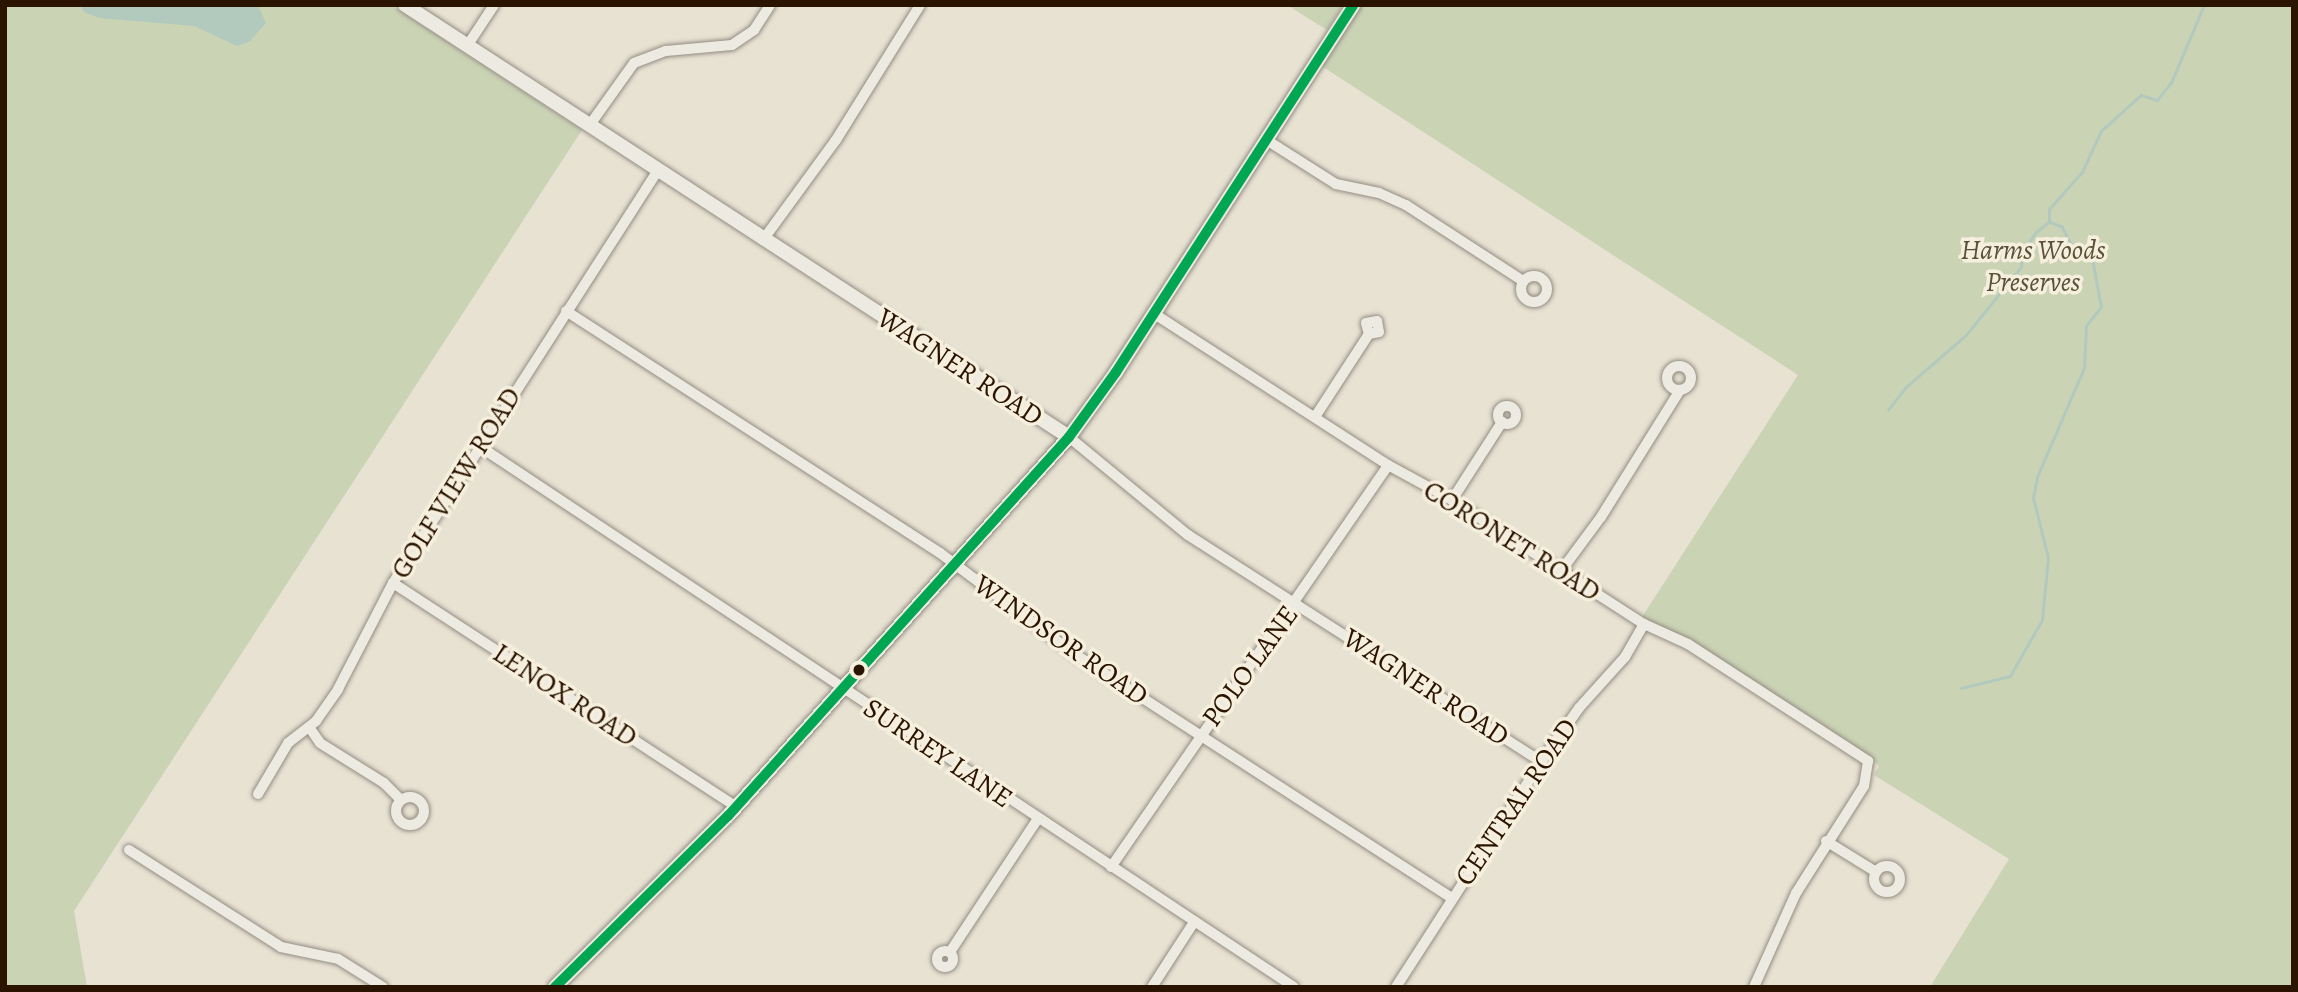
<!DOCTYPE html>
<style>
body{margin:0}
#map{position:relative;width:2298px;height:992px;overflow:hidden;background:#e8e2d3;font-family:Alegreya,serif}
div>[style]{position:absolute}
.green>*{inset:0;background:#cbd3b5}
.water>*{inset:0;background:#b2cabe}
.stream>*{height:2.5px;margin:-1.25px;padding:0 1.25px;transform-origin:1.25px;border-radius:1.25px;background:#b2cabe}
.roads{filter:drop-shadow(0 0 2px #938d82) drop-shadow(0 0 2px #938d82)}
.street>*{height:10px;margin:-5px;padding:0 5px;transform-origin:5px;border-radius:5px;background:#edeae2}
.street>.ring{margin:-5px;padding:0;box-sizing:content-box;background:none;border:10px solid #edeae2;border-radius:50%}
.secondary>*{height:14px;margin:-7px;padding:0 7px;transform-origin:7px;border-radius:7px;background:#edeae2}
.bus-1>*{height:10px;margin:-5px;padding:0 5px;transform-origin:5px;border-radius:5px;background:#00a651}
.dots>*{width:19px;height:19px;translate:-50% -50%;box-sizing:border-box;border:4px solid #f6efdd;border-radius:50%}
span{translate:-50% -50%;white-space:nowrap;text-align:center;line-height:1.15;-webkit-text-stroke:7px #f6efdd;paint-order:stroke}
.park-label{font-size:28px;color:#5a5237;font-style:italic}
.street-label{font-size:28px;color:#2a1400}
.frame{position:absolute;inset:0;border:7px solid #2a1400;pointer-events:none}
</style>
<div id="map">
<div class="green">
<div style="clip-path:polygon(5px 5px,391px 5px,582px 130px,74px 911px,87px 987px,5px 987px)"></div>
<div style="clip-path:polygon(1287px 5px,1343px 5px,1327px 30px)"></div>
<div style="clip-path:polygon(1359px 5px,2293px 5px,2293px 987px,1930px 987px,2009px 859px,1874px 775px,1879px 766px,1854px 745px,1690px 641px,1642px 617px,1798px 375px,1320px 65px)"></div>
</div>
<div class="water">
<div style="clip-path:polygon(80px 5px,258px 5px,266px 23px,249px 42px,237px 46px,194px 26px,99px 18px,84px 12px)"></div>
</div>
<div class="stream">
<div style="left:1888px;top:410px;width:29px;rotate:-52deg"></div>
<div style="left:1906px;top:387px;width:79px;rotate:-40.9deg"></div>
<div style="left:1966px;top:335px;width:87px;rotate:-51deg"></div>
<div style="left:2021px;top:267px;width:15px;rotate:-86deg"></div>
<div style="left:2022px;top:252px;width:24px;rotate:-55deg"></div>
<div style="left:2036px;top:232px;width:16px;rotate:-38deg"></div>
<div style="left:1961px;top:688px;width:50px;rotate:-13.8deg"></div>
<div style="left:2010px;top:676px;width:64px;rotate:-60.3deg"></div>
<div style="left:2042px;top:620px;width:62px;rotate:-84.5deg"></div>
<div style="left:2048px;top:558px;width:62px;rotate:-104deg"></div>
<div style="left:2033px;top:498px;width:21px;rotate:-79deg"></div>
<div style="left:2037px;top:477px;width:119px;rotate:-66.7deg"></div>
<div style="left:2084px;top:368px;width:42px;rotate:-87.3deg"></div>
<div style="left:2086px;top:326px;width:24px;rotate:-52deg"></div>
<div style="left:2101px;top:307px;width:49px;rotate:-100.6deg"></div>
<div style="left:2092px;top:259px;width:25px;rotate:-146deg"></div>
<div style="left:2071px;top:245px;width:20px;rotate:-117deg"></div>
<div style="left:2062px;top:227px;width:14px;rotate:-159deg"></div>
<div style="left:2049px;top:222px;width:13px;rotate:-90deg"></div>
<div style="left:2049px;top:209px;width:50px;rotate:-48.3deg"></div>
<div style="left:2082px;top:172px;width:45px;rotate:-65.1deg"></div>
<div style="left:2101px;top:131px;width:54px;rotate:-42deg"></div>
<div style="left:2141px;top:95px;width:17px;rotate:17deg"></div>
<div style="left:2157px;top:100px;width:22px;rotate:-51deg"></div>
<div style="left:2171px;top:83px;width:85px;rotate:-67.1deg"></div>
</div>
<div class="roads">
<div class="street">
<div style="left:467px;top:46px;width:49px;rotate:-56.6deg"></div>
<div style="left:589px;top:126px;width:77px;rotate:-54.5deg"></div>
<div style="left:634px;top:63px;width:34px;rotate:-21deg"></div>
<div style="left:666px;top:51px;width:66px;rotate:-5.2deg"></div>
<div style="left:732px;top:45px;width:27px;rotate:-34deg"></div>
<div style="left:754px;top:30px;width:30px;rotate:-57deg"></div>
<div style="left:1265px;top:139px;width:84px;rotate:32.4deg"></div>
<div style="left:1336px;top:184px;width:44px;rotate:11.8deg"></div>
<div style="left:1379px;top:193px;width:30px;rotate:24deg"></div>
<div style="left:1406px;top:205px;width:140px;rotate:33deg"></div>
<div style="left:763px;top:240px;width:124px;rotate:-53.9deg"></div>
<div style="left:836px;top:140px;width:159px;rotate:-58.1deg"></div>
<div class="ring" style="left:1521px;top:276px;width:16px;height:16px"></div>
<div style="left:566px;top:311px;width:445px;rotate:32.9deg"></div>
<div style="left:940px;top:553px;width:170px;rotate:36.9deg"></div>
<div style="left:1076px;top:655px;width:448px;rotate:32.9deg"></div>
<div style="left:1153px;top:313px;width:280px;rotate:32.9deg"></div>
<div style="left:1388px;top:465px;width:73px;rotate:28.7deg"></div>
<div style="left:1452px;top:500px;width:229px;rotate:32.9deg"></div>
<div style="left:1644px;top:624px;width:48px;rotate:24.4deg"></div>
<div style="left:1688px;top:644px;width:215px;rotate:33deg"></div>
<div style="left:1868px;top:761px;width:25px;rotate:99deg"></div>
<div style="left:1864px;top:786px;width:127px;rotate:122.4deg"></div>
<div style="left:1796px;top:893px;width:103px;rotate:114.1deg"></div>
<div class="ring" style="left:1667px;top:366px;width:14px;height:14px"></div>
<div class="ring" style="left:1498px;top:406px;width:8px;height:8px"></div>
<div style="left:1315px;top:417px;width:99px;rotate:-57deg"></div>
<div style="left:1369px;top:334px;width:10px;rotate:-11deg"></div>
<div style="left:1379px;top:332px;width:11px;rotate:-100deg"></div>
<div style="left:1377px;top:321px;width:11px;rotate:170deg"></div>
<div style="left:1366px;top:323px;width:11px;rotate:75deg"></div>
<div style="left:1069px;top:437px;width:154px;rotate:39.5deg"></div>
<div style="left:1188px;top:535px;width:420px;rotate:32.7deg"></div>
<div style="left:479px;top:446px;width:978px;rotate:33.58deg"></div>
<div style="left:1452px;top:500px;width:93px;rotate:-57.3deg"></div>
<div style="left:1561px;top:571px;width:67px;rotate:-53.5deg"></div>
<div style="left:1601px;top:517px;width:150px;rotate:-58.1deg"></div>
<div style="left:393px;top:583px;width:410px;rotate:33.1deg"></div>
<div style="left:309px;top:727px;width:19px;rotate:55deg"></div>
<div style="left:320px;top:743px;width:75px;rotate:32deg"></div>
<div style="left:384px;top:783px;width:24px;rotate:45deg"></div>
<div style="left:258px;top:794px;width:59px;rotate:-59.5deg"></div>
<div style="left:288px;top:743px;width:36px;rotate:-38deg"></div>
<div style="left:316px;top:721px;width:39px;rotate:-55deg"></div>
<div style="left:338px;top:689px;width:119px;rotate:-62.6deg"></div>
<div style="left:393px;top:583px;width:489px;rotate:-57.3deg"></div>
<div class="ring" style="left:396px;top:797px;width:18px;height:18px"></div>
<div style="left:1826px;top:841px;width:59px;rotate:31.8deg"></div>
<div style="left:129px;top:850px;width:180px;rotate:32.5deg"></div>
<div style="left:281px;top:947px;width:58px;rotate:11.9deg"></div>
<div style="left:338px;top:959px;width:53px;rotate:31.9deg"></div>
<div class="ring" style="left:1874px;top:866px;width:16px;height:16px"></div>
<div style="left:1111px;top:867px;width:488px;rotate:-55.4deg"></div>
<div class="ring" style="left:937px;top:951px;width:6px;height:6px"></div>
<div style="left:950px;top:952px;width:158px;rotate:-56.6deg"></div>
<div style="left:1152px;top:987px;width:77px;rotate:-57.1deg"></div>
<div style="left:1396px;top:987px;width:268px;rotate:-57.2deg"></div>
<div style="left:1541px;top:762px;width:66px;rotate:-54.9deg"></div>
<div style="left:1579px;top:708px;width:69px;rotate:-48deg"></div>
<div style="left:1625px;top:657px;width:38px;rotate:-60deg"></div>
</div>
<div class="secondary">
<div style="left:405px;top:5px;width:792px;rotate:33.05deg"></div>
<div style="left:555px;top:987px;width:243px;rotate:-44.7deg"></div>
<div style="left:728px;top:816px;width:510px;rotate:-48.02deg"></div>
<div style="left:1069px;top:437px;width:80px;rotate:-54.1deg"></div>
<div style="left:1116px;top:372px;width:437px;rotate:-57.1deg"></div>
</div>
</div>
<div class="bus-1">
<div style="left:555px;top:987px;width:243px;rotate:-44.7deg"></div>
<div style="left:728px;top:816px;width:510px;rotate:-48.02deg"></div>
<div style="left:1069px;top:437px;width:80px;rotate:-54.1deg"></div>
<div style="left:1116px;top:372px;width:437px;rotate:-57.1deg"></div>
</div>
<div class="dots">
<div style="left:859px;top:670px;background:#2a1400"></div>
</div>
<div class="park-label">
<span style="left:2033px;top:266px">Harms Woods<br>Preserves</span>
</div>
<div class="street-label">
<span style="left:960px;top:367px;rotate:33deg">WAGNER ROAD</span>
<span style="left:456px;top:483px;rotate:-58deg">GOLF VIEW ROAD</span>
<span style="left:1512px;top:541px;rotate:32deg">CORONET ROAD</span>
<span style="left:1061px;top:640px;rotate:35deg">WINDSOR ROAD</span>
<span style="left:1250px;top:666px;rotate:-54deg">POLO LANE</span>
<span style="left:1426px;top:687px;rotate:33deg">WAGNER ROAD</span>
<span style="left:565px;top:695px;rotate:33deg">LENOX ROAD</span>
<span style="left:938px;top:753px;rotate:34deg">SURREY LANE</span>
<span style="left:1516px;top:802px;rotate:-56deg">CENTRAL ROAD</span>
</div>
<div class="frame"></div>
</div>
